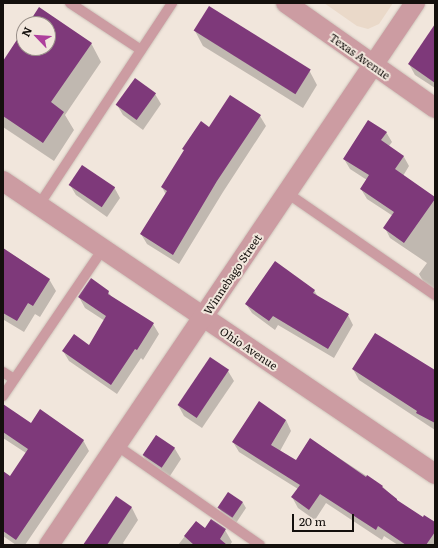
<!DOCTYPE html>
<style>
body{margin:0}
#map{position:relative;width:438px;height:548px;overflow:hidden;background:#f1e6dc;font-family:Literata,serif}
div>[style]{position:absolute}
.built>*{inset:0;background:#ead9c9}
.shadow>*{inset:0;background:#0003}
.building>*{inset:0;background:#7e397a;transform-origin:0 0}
.roads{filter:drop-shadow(0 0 1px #cec4bb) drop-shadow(0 0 1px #cec4bb)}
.service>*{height:10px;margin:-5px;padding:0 5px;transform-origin:5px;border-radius:5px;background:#cc9ca2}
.minor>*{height:20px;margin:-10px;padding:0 10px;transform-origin:10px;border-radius:10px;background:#cc9ca2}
span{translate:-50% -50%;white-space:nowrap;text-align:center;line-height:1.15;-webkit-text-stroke:4px #f1e6dc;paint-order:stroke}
.street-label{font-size:11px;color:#14100d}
.frame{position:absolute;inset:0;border:4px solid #14100d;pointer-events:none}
.north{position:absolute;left:16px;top:16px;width:40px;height:40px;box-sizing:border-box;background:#f1e6dc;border:1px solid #999089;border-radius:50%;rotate:295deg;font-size:11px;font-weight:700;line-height:16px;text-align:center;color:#14100d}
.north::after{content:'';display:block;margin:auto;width:14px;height:18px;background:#ae3f9c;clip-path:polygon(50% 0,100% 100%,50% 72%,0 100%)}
.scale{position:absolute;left:292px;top:514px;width:62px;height:18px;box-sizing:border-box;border:2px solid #14100d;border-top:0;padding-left:5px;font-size:12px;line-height:14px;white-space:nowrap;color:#14100d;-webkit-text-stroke:3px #f1e6dc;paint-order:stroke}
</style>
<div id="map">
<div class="built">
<div style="clip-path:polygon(324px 3px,393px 3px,379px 24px,368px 29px,357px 26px)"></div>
</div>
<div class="shadow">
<div style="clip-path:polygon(39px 9px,91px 43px,101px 62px,65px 115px,74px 130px,54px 161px,3px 127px,3px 62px,24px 31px,24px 48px,48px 48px,48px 24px,29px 24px)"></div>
<div style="clip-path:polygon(435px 26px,435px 88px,415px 75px,409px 64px)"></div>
<div style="clip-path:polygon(195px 31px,309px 70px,317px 85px,303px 108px,203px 46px)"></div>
<div style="clip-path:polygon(155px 94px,161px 104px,143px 130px,123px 115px,117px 105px)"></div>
<div style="clip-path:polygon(260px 116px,266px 126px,223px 192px,179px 264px,147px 244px,141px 234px,166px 195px,162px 187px,185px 151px,183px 149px,210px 128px)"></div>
<div style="clip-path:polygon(386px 132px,392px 142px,389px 146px,404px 157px,409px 166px,403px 176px,435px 198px,435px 291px,425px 284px,419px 274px,427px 263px,390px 238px,385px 228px,393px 216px,367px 199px,361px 189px,367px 180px,350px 169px,344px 159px)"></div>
<div style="clip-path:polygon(70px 185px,114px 187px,120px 198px,107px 217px,76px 195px)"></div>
<div style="clip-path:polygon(3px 248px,49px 279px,56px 291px,40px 317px,35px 314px,24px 332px,4px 320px,3px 323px)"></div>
<div style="clip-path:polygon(314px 290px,318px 297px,348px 315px,353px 325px,334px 358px,278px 325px,275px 330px,252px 313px,246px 304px)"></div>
<div style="clip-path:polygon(108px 292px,112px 297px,153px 324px,159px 334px,143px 360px,141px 358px,117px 394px,69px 361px,63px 351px,89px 346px,105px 321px,85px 308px,79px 297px)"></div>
<div style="clip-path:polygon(353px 369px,435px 374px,435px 430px,359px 380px)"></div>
<div style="clip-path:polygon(228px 371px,234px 381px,202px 428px,184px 416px,178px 405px)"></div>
<div style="clip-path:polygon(3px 416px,83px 440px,89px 451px,25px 545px,16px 545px,3px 536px,3px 472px,11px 477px,26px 453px,3px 438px)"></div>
<div style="clip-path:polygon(286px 420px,291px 431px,280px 451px,296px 461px,310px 439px,382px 486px,398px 502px,423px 519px,435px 523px,435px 545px,398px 545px,384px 536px,382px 540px,326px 503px,315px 520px,298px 508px,292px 497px,298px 489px,239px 452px,233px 442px)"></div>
<div style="clip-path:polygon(156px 436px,175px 449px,181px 459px,168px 479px,149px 466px,143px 455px)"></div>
<div style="clip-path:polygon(228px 493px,243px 503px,246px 508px,236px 523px,222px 513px,219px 508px)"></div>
<div style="clip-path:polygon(116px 498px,132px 508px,138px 520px,123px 543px,125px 545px,84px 545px)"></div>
<div style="clip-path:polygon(196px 522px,205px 529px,225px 530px,232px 542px,230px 545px,178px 545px)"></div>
</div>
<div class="building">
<div style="left:209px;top:6px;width:120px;height:29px;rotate:32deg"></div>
<div style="clip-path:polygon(39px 7px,92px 43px,51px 102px,64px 112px,43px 143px,3px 116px,3px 61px,24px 29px,24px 48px,48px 48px,48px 24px,28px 24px)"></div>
<div style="clip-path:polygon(435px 24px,435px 83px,408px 64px)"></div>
<div style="left:135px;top:78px;width:26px;height:33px;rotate:36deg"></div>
<div style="clip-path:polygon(230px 95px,261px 115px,217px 181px,173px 255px,140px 234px,167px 191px,161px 187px,184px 150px,182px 149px,201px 121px,209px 127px)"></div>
<div style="clip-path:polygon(368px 120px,387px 132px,381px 140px,404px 156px,395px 169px,435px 197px,435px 199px,404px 243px,383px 228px,394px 212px,360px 189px,369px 175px,343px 159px)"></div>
<div style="left:82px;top:165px;width:40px;height:24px;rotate:34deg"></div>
<div style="clip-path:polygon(3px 248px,50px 279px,33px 306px,28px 303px,17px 321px,3px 313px)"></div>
<div style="clip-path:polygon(275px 261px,315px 290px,313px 293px,349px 314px,328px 349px,273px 316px,269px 321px,245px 304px)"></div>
<div style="clip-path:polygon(91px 278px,109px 291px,108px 294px,154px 323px,137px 350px,135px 349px,111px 385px,62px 351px,74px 334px,89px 345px,106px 316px,78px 297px)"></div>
<div style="clip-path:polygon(375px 333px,435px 370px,435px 423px,416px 413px,417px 411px,352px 369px)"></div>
<div style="left:210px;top:357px;width:23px;height:58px;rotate:34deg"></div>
<div style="clip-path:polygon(259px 401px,286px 420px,271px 445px,296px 460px,310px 438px,366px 477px,367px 475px,383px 486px,382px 487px,397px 499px,397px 500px,423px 517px,424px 515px,435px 522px,435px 532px,426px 545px,406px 545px,378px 526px,376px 530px,320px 494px,309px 510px,291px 497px,300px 485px,232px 442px)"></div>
<div style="clip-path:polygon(3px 404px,31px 423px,40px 409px,84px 440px,16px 540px,3px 531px,3px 471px,10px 476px,28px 449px,3px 432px)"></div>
<div style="left:156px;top:435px;width:23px;height:24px;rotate:34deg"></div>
<div style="left:228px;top:492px;width:18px;height:19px;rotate:34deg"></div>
<div style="clip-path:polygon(116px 496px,132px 507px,107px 545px,83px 545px)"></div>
<div style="clip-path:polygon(211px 519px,226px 529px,220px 539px,227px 545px,194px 545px,184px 536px,196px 521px,205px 528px)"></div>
</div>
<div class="roads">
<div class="service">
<div style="left:70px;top:3px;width:85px;rotate:33.5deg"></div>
<div style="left:287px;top:193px;width:180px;rotate:34.6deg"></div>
<div style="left:39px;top:205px;width:242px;rotate:-56.6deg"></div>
<div style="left:3px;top:372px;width:13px;rotate:32deg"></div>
<div style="left:3px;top:396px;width:178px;rotate:-55.8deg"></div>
<div style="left:116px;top:445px;width:175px;rotate:34.8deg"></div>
</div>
<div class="minor">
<div style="left:286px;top:3px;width:182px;rotate:35.2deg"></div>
<div style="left:3px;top:181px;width:522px;rotate:34.15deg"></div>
<div style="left:49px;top:545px;width:654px;rotate:-55.97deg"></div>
</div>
</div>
<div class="street-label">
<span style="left:360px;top:56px;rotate:35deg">Texas Avenue</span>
<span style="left:232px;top:274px;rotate:-56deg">Winnebago Street</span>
<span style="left:249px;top:348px;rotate:34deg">Ohio Avenue</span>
</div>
<div class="frame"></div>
<div class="north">N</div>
<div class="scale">20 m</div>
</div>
